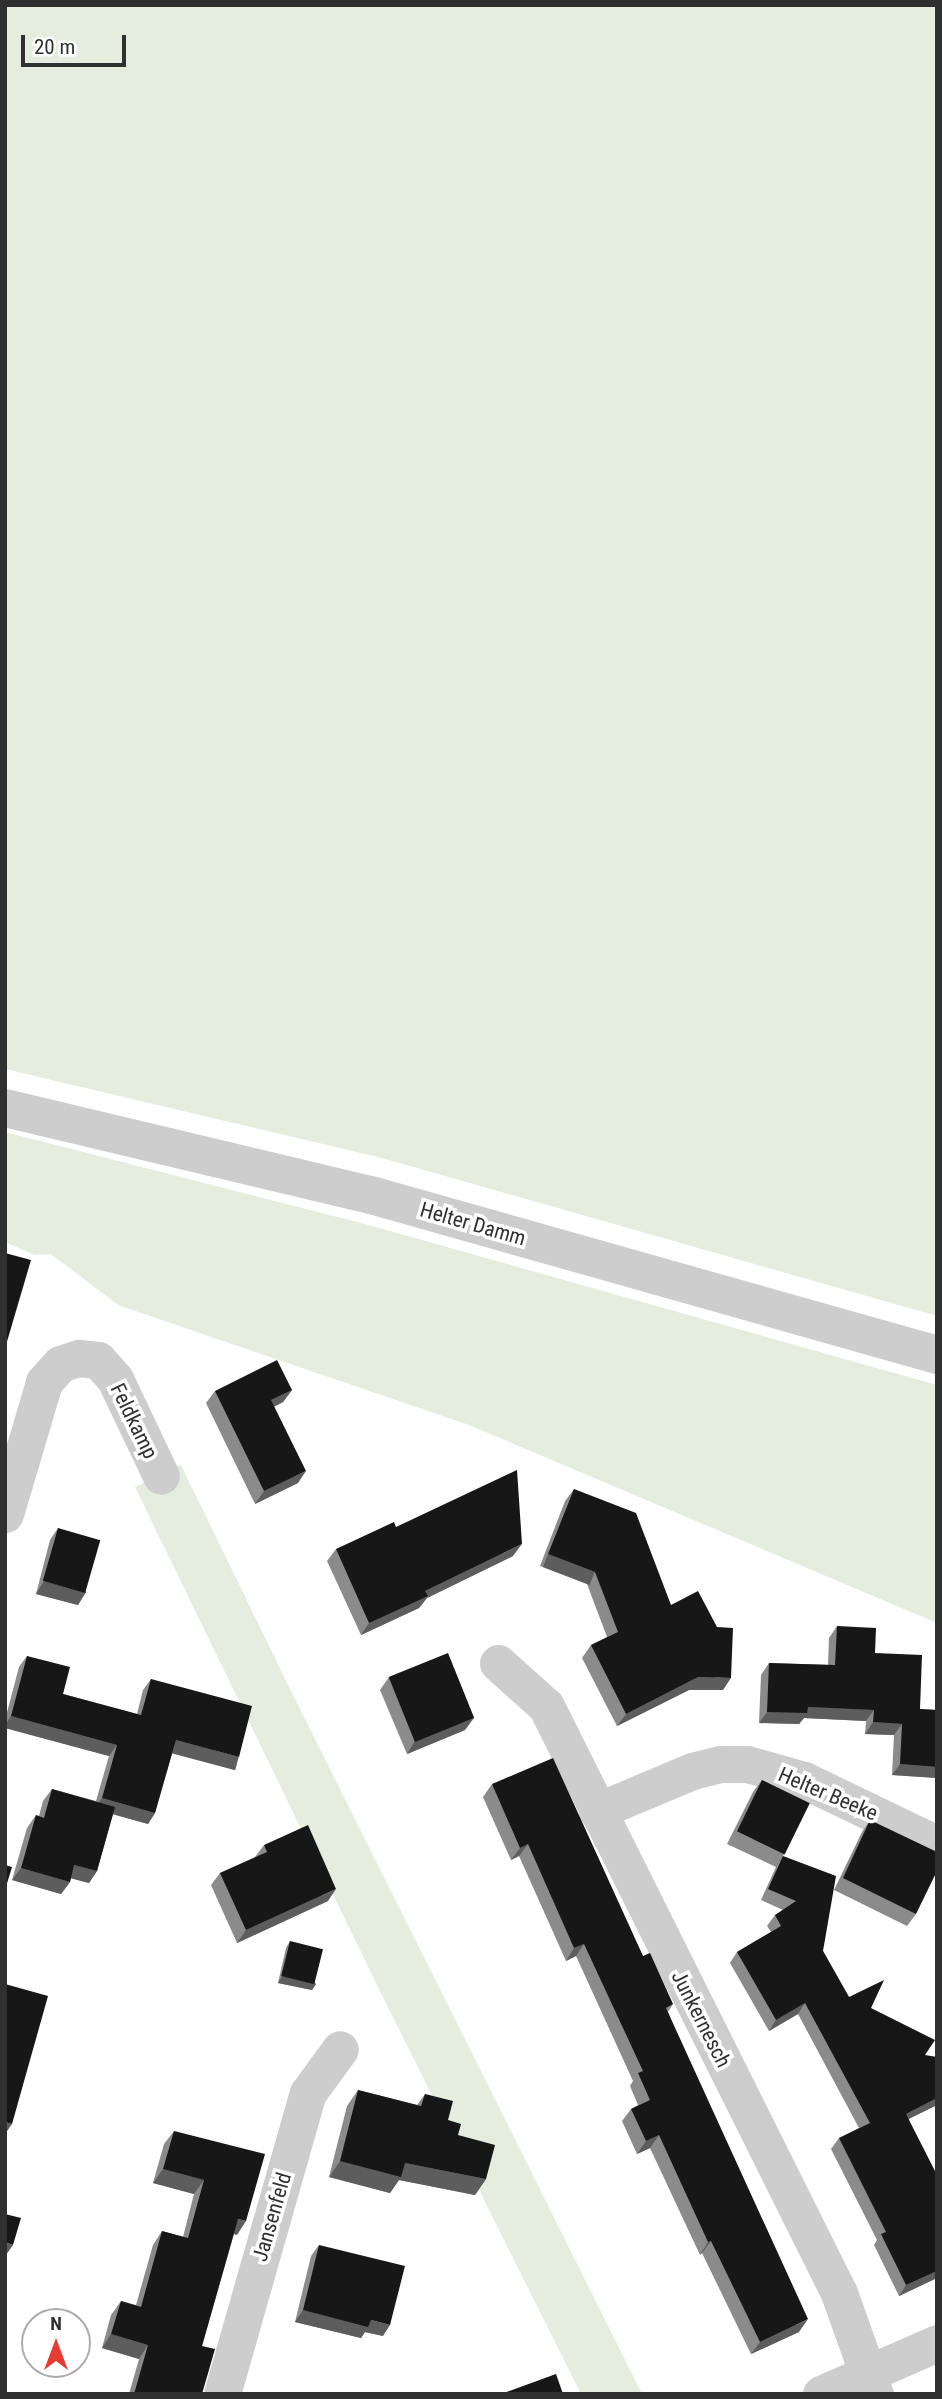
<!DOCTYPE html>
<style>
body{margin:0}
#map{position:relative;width:942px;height:2399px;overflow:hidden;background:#fff;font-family:"Roboto Condensed",sans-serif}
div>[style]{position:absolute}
.green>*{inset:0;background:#e4edde}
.minor>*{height:37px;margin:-18.5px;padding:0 18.5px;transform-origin:18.5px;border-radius:18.5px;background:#cdcdcd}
.tertiary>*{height:38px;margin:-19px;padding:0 19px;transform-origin:19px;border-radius:19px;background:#cdcdcd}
.wall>*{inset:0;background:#8b8b8b}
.shaded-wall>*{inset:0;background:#5d5d5d;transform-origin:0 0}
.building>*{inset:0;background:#171717;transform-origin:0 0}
span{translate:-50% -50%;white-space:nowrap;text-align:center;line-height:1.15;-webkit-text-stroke:7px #fff;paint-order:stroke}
.street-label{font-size:21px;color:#303030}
.frame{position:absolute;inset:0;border:7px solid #303030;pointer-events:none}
.north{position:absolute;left:21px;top:2308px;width:70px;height:70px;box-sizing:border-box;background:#fff;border:2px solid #acacac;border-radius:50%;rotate:0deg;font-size:19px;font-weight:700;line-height:28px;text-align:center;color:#303030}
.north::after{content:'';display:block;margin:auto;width:24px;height:32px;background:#e73b32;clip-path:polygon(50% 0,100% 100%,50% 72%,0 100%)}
.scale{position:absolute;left:21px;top:35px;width:105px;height:32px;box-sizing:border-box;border:4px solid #303030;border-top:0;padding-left:9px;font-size:21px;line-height:24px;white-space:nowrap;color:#303030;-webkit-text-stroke:5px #fff;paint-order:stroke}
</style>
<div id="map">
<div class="green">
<div style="clip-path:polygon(5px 5px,937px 5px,937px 1316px,382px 1158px,5px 1069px)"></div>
<div style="clip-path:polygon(5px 1132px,365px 1224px,937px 1385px,937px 1623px,469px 1425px,118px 1305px,51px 1254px,35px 1255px,5px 1242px)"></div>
<div style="clip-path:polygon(181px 1465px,293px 1695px,642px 2394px,581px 2394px,375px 1981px,135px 1487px)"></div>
</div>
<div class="minor">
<div style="left:5px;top:1514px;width:138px;rotate:-73.5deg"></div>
<div style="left:44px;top:1382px;width:24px;rotate:-48deg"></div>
<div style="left:60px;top:1364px;width:20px;rotate:-18deg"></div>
<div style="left:79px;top:1358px;width:19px;rotate:6deg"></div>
<div style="left:98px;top:1360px;width:25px;rotate:48deg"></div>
<div style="left:115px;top:1379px;width:107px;rotate:64.6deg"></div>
<div style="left:498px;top:1663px;width:64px;rotate:41.9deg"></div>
<div style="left:546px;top:1706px;width:656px;rotate:63.47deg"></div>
<div style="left:839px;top:2293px;width:107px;rotate:70.4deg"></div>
<div style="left:597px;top:1811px;width:103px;rotate:-22.8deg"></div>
<div style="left:692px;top:1771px;width:30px;rotate:-14deg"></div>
<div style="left:721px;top:1764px;width:26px"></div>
<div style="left:747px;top:1764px;width:59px;rotate:15.7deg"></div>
<div style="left:804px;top:1780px;width:148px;rotate:25.7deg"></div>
<div style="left:222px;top:2394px;width:313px;rotate:-74.1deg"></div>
<div style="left:308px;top:2093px;width:54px;rotate:-54deg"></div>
<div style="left:821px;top:2394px;width:127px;rotate:-23.7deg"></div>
</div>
<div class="tertiary">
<div style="left:5px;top:1108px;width:376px;rotate:13.4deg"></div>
<div style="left:371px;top:1195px;width:588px;rotate:15.78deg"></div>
</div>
<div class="wall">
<div style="clip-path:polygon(292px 1390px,283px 1402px,274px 1407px,298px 1483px,255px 1504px,206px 1403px,215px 1391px)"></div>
<div style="clip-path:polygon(574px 1489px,671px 1605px,723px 1690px,689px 1690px,617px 1726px,582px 1658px,591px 1645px,607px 1637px,587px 1584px,540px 1566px,565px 1501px)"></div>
<div style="clip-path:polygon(396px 1527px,513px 1556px,427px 1598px,419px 1608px,361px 1635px,327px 1561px,336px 1549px)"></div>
<div style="clip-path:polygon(58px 1528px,86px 1592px,78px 1605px,36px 1594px,50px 1540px)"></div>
<div style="clip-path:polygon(837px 1626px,875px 1653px,920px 1709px,937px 1710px,937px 1778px,892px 1775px,894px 1735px,865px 1734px,866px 1721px,804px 1718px,799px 1724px,759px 1723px,761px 1675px,769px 1663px,828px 1665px,829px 1638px)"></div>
<div style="clip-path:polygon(27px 1656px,63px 1694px,137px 1714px,143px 1690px,151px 1679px,231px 1768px,172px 1753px,155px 1813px,148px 1824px,113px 1814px,97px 1871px,89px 1883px,71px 1878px,70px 1882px,61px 1894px,12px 1880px,27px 1828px,36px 1815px,39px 1816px,43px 1801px,52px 1789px,96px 1801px,109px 1756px,5px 1728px,5px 1720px,19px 1667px)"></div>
<div style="clip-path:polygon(389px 1677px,465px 1730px,407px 1754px,380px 1690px)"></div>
<div style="clip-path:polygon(762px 1780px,810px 1803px,783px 1856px,823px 1951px,849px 1997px,871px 2008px,925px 2055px,937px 2105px,909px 2119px,937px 2278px,899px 2296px,874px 2245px,877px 2240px,831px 2149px,839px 2138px,859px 2128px,798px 2014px,769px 2031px,730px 1963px,737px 1952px,771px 1932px,767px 1926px,775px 1915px,783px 1910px,761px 1900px,776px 1867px,727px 1844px,753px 1792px)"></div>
<div style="clip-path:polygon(492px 1784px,643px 1956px,673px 2004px,668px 2012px,799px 2332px,751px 2354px,702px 2253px,700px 2255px,650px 2148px,637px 2154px,622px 2121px,631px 2109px,638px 2105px,630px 2086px,633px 2081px,576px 1956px,566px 1961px,519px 1856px,511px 1860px,483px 1797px)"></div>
<div style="clip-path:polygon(870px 1820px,916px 1914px,907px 1926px,834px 1890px,862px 1832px)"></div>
<div style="clip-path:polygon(264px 1845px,328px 1901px,237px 1943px,211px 1885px,220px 1873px,255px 1857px)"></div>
<div style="clip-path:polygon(290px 1941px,316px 1984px,312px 1990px,278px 1983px,286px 1948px)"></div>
<div style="clip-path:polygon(358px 2090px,417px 2105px,425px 2094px,448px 2120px,486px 2179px,475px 2195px,399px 2180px,390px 2193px,329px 2177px,347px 2106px)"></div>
<div style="clip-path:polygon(174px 2131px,237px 2235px,234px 2234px,202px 2346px,202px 2394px,129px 2394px,139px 2359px,102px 2348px,111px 2315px,121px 2301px,136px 2305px,153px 2245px,162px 2231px,183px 2237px,194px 2194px,153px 2183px,164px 2144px)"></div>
<div style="clip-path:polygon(319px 2245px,383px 2336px,365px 2332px,361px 2338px,295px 2322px,311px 2256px)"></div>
</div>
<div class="shaded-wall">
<div style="clip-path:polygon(292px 1390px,283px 1402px,263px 1412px,271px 1400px)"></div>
<div style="clip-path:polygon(306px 1471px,298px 1483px,255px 1504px,264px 1491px)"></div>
<div style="clip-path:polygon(522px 1544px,513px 1556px,427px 1598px,419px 1608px,361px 1635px,369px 1623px,425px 1591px)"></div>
<div style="left:548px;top:1554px;width:50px;height:14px;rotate:21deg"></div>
<div style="clip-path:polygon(44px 1581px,86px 1592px,78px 1605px,36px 1594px)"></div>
<div style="clip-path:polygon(698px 1677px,731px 1678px,723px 1690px,689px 1690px,617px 1726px,626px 1714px)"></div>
<div style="clip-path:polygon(808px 1707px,874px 1710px,866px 1721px,804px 1718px,799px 1724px,759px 1723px,767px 1712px)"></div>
<div style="clip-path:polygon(11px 1716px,117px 1745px,109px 1756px,5px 1728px,5px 1725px)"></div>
<div style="clip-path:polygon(474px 1718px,465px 1730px,407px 1754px,415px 1741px)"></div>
<div style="clip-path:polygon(873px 1722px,902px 1724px,894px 1735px,865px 1734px)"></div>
<div style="left:176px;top:1740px;width:65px;height:14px;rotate:15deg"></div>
<div style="clip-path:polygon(900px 1764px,937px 1767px,937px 1778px,892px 1775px)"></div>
<div style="clip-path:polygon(102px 1798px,155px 1813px,148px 1824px,94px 1809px)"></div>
<div style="clip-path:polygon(528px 1844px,519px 1856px,511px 1860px,520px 1848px)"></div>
<div style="clip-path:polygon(74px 1865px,97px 1871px,89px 1883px,66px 1877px)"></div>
<div style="clip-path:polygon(21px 1868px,70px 1882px,61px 1894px,12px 1880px)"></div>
<div style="clip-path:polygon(336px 1889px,328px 1901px,237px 1943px,246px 1930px)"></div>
<div style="clip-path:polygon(584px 1944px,576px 1956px,566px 1961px,574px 1948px)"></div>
<div style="clip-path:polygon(282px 1976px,316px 1984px,312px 1990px,278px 1983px)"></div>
<div style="clip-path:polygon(805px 2003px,798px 2014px,769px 2031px,776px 2020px)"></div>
<div style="clip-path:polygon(937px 2098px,937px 2105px,898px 2124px,906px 2114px)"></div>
<div style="clip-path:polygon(5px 2122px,12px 2124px,5px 2134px)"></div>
<div style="clip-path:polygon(659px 2135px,650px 2148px,637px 2154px,646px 2141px)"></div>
<div style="clip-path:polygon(340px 2161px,405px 2163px,486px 2179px,475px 2195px,399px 2180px,390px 2193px,329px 2177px)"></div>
<div style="clip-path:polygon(163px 2169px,204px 2180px,194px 2194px,153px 2183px)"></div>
<div style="clip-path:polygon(238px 2219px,246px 2221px,237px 2235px,229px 2232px)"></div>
<div style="clip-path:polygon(711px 2241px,702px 2253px,700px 2255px,708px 2242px)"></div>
<div style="clip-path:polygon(5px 2242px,13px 2245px,6px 2255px,5px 2255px)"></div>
<div style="clip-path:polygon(937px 2271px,937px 2278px,899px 2296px,906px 2285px)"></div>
<div style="clip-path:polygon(303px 2310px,371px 2320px,390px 2325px,383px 2336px,365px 2332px,361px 2338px,295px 2322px)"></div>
<div style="clip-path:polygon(808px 2319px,799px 2332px,751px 2354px,760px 2342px)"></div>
<div style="clip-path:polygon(111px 2334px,148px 2345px,139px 2359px,102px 2348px)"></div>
</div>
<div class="building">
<div style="clip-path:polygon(5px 1253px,31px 1260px,6px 1345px,5px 1345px)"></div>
<div style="clip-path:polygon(277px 1360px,292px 1390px,271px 1400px,306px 1471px,264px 1491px,215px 1391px)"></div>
<div style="clip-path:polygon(517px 1470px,522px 1544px,425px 1591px,428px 1596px,369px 1623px,336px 1549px,394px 1522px,396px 1527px)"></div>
<div style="clip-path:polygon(574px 1489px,636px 1513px,671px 1605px,698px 1591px,717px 1627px,733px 1628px,731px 1678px,698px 1677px,626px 1714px,591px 1645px,618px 1632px,595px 1572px,548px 1554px)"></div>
<div style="left:58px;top:1528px;width:44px;height:55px;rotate:16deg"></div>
<div style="clip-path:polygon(837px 1626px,876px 1628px,875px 1653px,922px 1655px,920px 1709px,937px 1710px,937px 1767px,900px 1764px,902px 1724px,873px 1722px,874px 1710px,808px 1707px,807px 1713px,767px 1712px,769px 1663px,835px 1665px)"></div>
<div style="left:448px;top:1653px;width:70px;height:64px;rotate:68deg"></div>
<div style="clip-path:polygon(27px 1656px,70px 1667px,63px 1694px,141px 1715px,151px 1679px,252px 1706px,239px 1757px,176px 1740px,155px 1813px,102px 1798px,117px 1745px,11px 1716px)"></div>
<div style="clip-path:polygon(553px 1758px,643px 1956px,650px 1953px,673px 2004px,666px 2008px,808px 2319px,760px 2342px,711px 2241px,708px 2242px,659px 2135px,646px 2141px,631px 2109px,650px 2100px,638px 2073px,643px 2071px,584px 1944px,574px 1948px,528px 1844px,520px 1848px,492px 1784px)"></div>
<div style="left:762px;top:1780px;width:53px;height:57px;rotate:26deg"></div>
<div style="clip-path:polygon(52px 1789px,115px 1807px,97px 1871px,74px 1865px,70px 1882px,21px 1868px,36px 1815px,44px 1818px)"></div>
<div style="clip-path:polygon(870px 1820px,937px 1852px,937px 1871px,916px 1914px,843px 1878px)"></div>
<div style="clip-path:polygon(308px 1825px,336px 1889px,246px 1930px,220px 1873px,267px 1852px,264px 1845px)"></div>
<div style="clip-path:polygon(783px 1856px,836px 1876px,823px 1951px,849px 1997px,884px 1980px,871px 2008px,935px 2040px,925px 2055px,937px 2057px,937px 2098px,906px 2114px,937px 2175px,937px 2271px,906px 2285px,881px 2234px,886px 2232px,839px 2138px,870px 2123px,805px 2003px,776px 2020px,737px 1952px,781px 1926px,775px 1915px,796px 1901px,768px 1889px)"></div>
<div style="clip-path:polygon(5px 1865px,12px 1867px,5px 1890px)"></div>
<div style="left:290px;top:1941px;width:34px;height:36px;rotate:14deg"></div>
<div style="clip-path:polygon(5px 1984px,48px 1996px,12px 2124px,5px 2122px)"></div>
<div style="clip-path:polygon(358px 2090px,421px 2106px,425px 2094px,453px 2101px,448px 2120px,461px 2124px,458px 2135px,495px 2145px,486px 2179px,405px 2163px,401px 2177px,340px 2161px)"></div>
<div style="clip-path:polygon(174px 2131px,265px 2154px,246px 2221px,238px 2219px,202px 2346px,215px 2349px,202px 2394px,134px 2394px,148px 2345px,111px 2334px,121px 2301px,141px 2307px,162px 2231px,188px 2238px,204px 2180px,163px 2169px)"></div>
<div style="clip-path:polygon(5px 2214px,21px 2218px,13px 2245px,5px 2242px)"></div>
<div style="clip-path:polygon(319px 2245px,405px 2266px,390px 2325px,371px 2320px,368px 2327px,303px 2310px)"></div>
<div style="clip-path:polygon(556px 2374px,563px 2394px,501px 2394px)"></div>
</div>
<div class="street-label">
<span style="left:473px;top:1224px;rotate:16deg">Helter Damm</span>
<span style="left:134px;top:1421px;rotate:64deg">Feldkamp</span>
<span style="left:828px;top:1794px;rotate:23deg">Helter Beeke</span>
<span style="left:701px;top:2019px;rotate:63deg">Junkernesch</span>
<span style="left:272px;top:2217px;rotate:-74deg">Jansenfeld</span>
</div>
<div class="frame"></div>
<div class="north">N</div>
<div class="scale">20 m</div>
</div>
